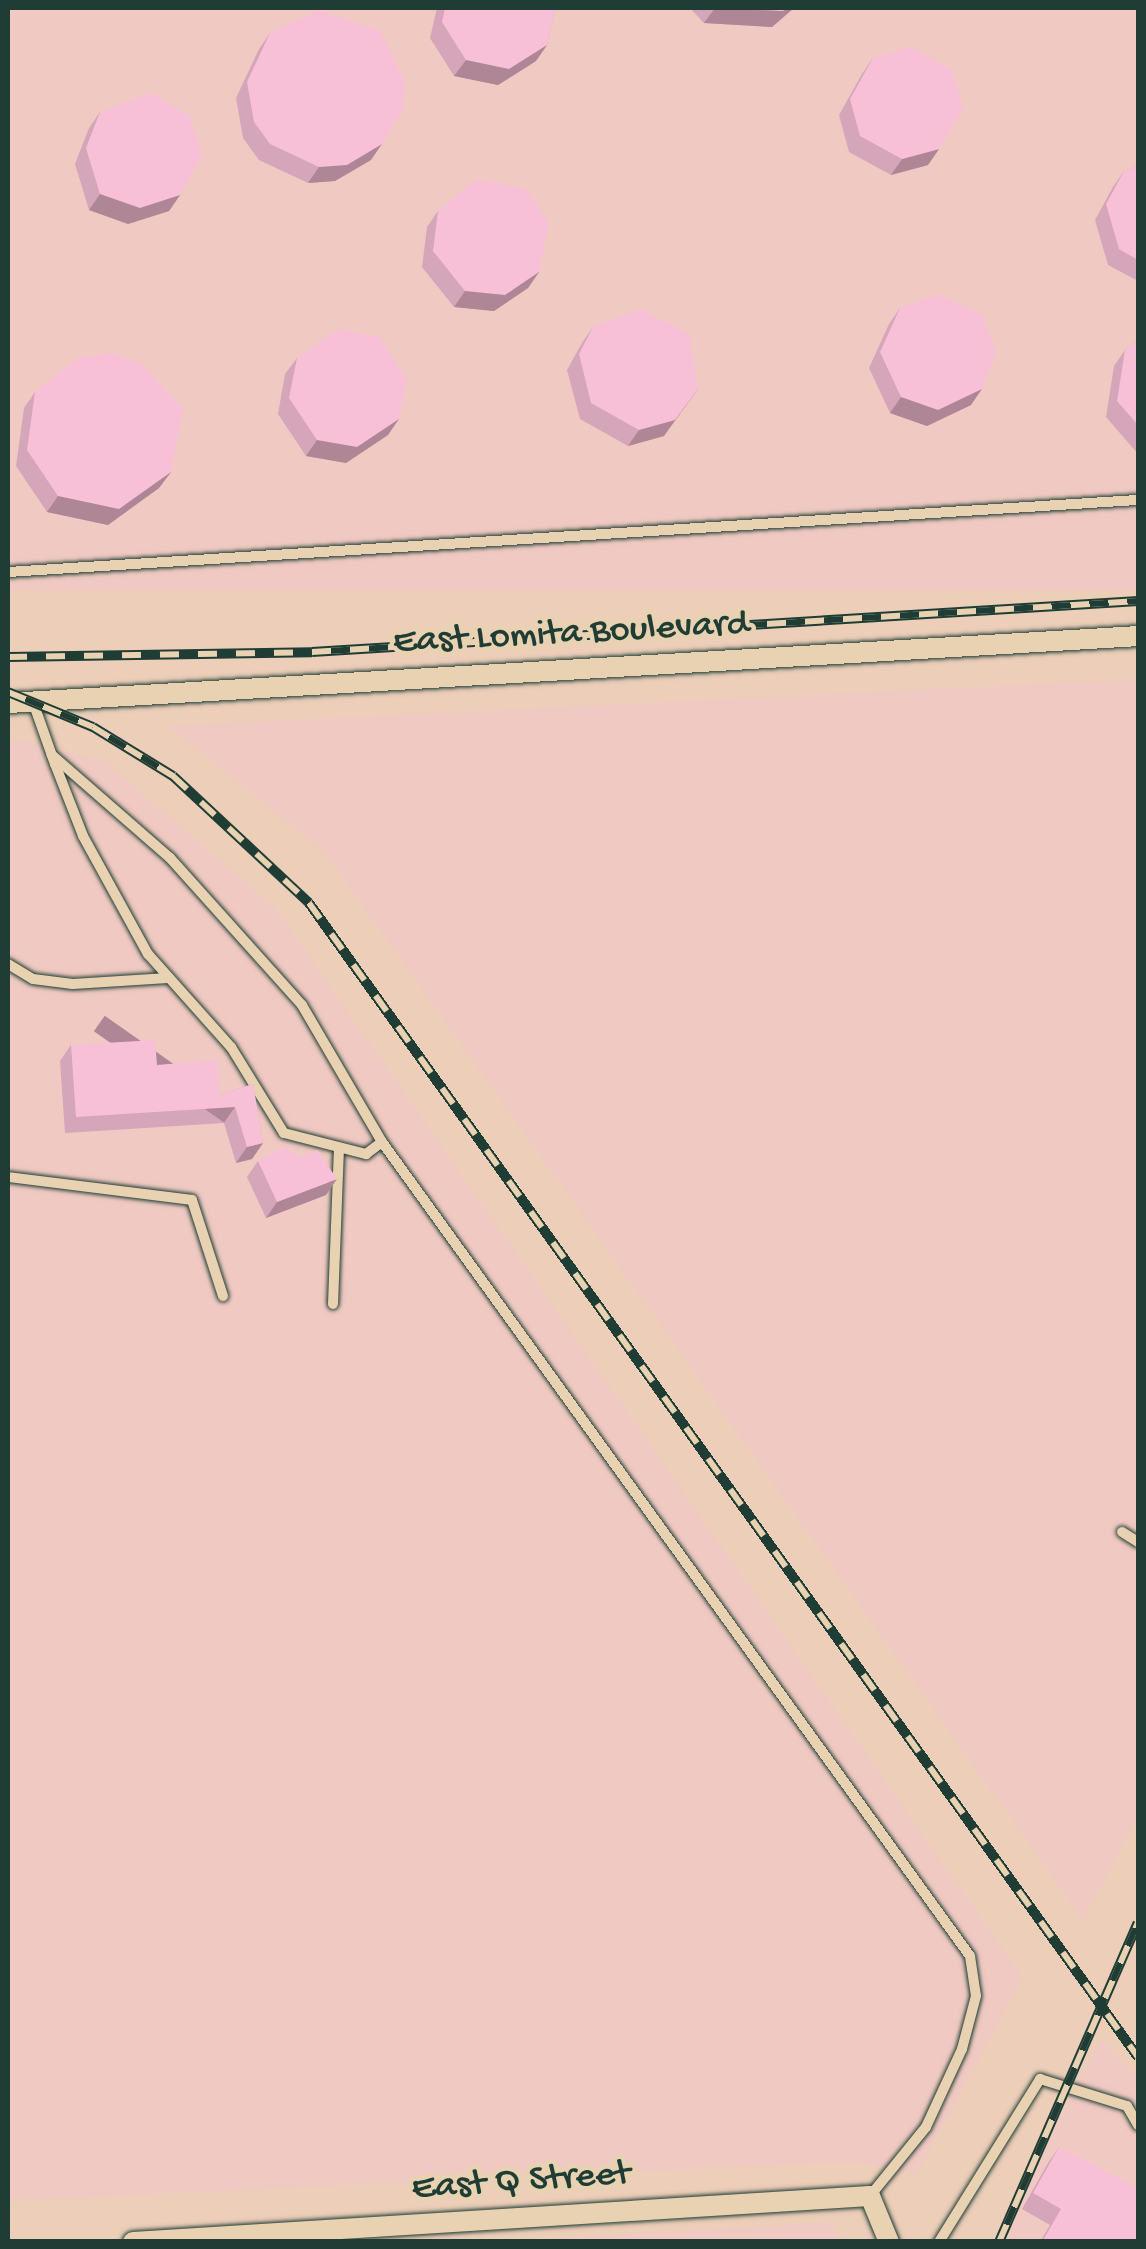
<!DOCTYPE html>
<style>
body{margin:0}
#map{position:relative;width:1146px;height:2249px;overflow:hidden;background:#ecceb9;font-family:"Gochi Hand",sans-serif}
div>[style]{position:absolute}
.built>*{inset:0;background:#f0cac2;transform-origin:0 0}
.roads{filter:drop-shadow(0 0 2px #1f3d34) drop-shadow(0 0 2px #1f3d34)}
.service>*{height:10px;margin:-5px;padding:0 5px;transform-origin:5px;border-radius:5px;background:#e9d2b2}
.minor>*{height:20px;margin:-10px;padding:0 10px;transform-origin:10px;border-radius:10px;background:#e9d2b2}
.rail>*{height:10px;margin-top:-5px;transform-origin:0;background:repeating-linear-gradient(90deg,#e9d2b2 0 19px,#1f3d34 0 38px);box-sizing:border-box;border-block:2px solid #1f3d34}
.wall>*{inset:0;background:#d5a5b9}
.shaded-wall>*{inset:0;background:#ae8696;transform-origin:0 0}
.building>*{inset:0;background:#f8c0d7}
span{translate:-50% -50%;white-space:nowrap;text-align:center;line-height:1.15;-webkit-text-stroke:9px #e9d2b2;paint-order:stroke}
.street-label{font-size:38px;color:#1f3d34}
.frame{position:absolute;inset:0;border:10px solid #1f3d34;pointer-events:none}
</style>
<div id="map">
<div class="built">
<div style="left:8px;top:8px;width:1130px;height:583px"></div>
<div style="clip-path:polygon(1138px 679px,1138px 1818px,1083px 1920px,325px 853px,168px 726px)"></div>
<div style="clip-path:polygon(23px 740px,106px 762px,276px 908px,1023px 1978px,917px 2174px,853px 2162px,8px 2201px,8px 741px)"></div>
<div style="clip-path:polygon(1101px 2039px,1138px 2077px,1138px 2241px,995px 2242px)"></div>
<div style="clip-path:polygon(830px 2222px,844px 2241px,515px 2241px)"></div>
</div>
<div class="roads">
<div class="service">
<div style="left:8px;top:572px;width:1132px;rotate:-3.65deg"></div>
<div style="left:33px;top:702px;width:66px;rotate:70.5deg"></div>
<div style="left:55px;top:764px;width:77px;rotate:68.7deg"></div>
<div style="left:83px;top:836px;width:135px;rotate:61.2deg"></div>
<div style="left:148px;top:954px;width:125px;rotate:48.3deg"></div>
<div style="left:231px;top:1047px;width:101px;rotate:58.4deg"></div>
<div style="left:284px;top:1133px;width:85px;rotate:14.4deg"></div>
<div style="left:366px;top:1154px;width:20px;rotate:-37deg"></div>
<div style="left:382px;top:1142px;width:159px;rotate:-120.3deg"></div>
<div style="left:302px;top:1005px;width:198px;rotate:-131.9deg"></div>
<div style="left:170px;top:858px;width:157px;rotate:-138.9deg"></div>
<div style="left:8px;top:964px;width:29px;rotate:31deg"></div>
<div style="left:33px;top:979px;width:40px;rotate:7.1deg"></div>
<div style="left:73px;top:984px;width:95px;rotate:-3.6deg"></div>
<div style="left:382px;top:1142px;width:1004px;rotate:54.16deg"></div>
<div style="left:970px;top:1956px;width:40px;rotate:81.5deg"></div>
<div style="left:976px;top:1996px;width:55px;rotate:104.8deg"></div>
<div style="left:962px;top:2049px;width:86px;rotate:114.8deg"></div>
<div style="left:926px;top:2127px;width:89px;rotate:129.1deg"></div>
<div style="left:8px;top:1177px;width:185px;rotate:7.1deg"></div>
<div style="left:192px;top:1200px;width:101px;rotate:72.1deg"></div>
<div style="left:333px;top:1304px;width:154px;rotate:-87.8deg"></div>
<div style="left:1122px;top:1532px;width:19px;rotate:32deg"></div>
<div style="left:939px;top:2242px;width:192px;rotate:-58.2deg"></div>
<div style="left:1040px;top:2079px;width:91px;rotate:17.2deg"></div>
<div style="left:1127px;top:2106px;width:22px;rotate:60deg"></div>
</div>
<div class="minor">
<div style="left:8px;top:703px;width:1132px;rotate:-3.39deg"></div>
<div style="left:133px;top:2242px;width:738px;rotate:-3.57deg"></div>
<div style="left:870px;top:2196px;width:50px;rotate:67.6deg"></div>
</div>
</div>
<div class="rail">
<div style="left:8px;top:657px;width:304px;rotate:-0.9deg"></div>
<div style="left:312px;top:652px;width:828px;rotate:-3.53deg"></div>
<div style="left:8px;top:692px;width:92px;rotate:22.4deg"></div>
<div style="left:93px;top:727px;width:94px;rotate:31.5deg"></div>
<div style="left:173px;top:776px;width:186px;rotate:43deg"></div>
<div style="left:309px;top:903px;width:1421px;rotate:54.31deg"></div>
<div style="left:999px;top:2242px;width:348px;rotate:-66.5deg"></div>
</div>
<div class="wall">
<div style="clip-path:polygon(437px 8px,555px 8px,547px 45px,536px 61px,498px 85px,454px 76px,430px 38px)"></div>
<div style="clip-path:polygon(690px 8px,794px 8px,772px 27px,704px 23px)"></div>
<div style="clip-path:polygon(270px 33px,371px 160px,335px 181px,308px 183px,259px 160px,243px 138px,236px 98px,259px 49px)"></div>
<div style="clip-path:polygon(873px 58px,939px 149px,928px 165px,891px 175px,849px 152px,839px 115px,862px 74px)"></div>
<div style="clip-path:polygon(100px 112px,180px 195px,169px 211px,128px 224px,89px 210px,75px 164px,89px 128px)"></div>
<div style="clip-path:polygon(1138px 166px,1138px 281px,1108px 265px,1095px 220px,1113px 187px,1124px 171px)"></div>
<div style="clip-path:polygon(438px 211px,539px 272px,528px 288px,494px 311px,454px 307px,422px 267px,427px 227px)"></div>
<div style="clip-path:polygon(900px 308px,971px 405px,927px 426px,890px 413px,869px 368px,889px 324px)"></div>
<div style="clip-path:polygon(593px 327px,664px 436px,628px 446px,580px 419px,567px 370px,582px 343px)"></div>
<div style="clip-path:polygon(1138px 340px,1138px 454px,1106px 417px,1114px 366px,1125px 350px)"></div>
<div style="clip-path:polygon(297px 358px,388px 435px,346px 463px,306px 456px,278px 414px,285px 374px)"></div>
<div style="clip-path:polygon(35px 392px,171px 472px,159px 488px,108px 525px,47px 512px,16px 466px,24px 408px)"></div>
<div style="clip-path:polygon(71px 1045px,157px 1065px,219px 1095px,253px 1084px,263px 1143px,252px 1159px,236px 1163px,224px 1123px,65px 1133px,60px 1061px)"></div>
<div style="clip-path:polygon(258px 1161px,326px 1195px,266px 1218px,247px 1177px)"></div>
<div style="clip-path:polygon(1059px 2147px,1138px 2242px,1040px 2242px,1050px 2225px,1022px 2209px,1048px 2163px)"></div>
</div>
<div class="shaded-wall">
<div style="clip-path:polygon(715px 8px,794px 8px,772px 27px,704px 23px)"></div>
<div style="clip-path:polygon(547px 45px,536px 61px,498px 85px,454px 76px,466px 60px)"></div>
<div style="clip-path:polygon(382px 144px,371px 160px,335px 181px,308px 183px,319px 167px)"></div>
<div style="clip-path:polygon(939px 149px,928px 165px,891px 175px,902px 159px)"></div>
<div style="clip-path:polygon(100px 194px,180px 195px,169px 211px,128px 224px,89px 210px)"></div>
<div style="clip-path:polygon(539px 272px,528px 288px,494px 311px,454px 307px,465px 291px)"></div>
<div style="clip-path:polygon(698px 389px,664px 436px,628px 446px,639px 430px)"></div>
<div style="clip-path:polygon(982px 389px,971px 405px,927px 426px,890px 413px,901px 397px)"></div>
<div style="clip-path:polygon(399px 419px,388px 435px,346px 463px,306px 456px,317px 440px)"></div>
<div style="clip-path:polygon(171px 472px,159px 488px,108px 525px,47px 512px,58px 496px)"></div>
<div style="left:235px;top:1107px;width:19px;height:159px;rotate:125deg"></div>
<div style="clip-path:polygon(263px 1143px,252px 1159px,236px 1163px,247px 1147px)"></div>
<div style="clip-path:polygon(337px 1179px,326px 1195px,266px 1218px,277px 1202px)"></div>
</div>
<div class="building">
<div style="clip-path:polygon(445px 8px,555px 8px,547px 45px,509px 69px,466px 60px,442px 22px)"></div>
<div style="clip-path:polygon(716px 8px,787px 8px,783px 11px)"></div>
<div style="clip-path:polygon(319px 10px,380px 31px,405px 82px,403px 109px,382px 144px,347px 165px,319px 167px,270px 144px,254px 122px,247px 82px,270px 33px)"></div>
<div style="clip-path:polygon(910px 47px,952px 70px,963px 108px,939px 149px,902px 159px,860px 136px,850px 99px,873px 58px)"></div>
<div style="clip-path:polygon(151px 93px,190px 117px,202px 155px,180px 195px,140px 208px,100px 194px,86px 148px,100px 112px)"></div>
<div style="clip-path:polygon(1138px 166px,1138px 260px,1119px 249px,1106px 204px,1124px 171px)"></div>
<div style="clip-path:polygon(477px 179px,527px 189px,549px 223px,539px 272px,505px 295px,465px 291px,433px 251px,438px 211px)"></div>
<div style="clip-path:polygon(938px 294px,982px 315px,996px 352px,982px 389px,938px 410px,901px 397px,880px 352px,900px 308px)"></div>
<div style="clip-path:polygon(640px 309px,689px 334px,698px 389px,675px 420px,639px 430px,591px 403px,579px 354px,593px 327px)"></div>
<div style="clip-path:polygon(338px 329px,379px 337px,407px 379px,399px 419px,357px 447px,317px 440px,289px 398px,297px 358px)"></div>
<div style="clip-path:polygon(1138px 340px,1138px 425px,1117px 401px,1125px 350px)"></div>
<div style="clip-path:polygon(111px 353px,141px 363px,183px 409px,171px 472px,119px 509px,58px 496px,27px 450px,35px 392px,78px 358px)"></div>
<div style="clip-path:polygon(155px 1040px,157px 1065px,217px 1060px,219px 1095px,253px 1084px,263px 1143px,247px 1147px,235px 1107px,76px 1117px,71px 1045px)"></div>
<div style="clip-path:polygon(286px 1147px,299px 1158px,317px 1150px,337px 1179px,277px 1202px,258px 1161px)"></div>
<div style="clip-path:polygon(1059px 2147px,1138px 2188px,1138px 2242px,1042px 2242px,1061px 2209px,1033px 2193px)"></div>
</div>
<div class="street-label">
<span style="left:571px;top:635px;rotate:-3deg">East Lomita Boulevard</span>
<span style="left:521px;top:2183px;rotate:-4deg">East Q Street</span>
</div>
<div class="frame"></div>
</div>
